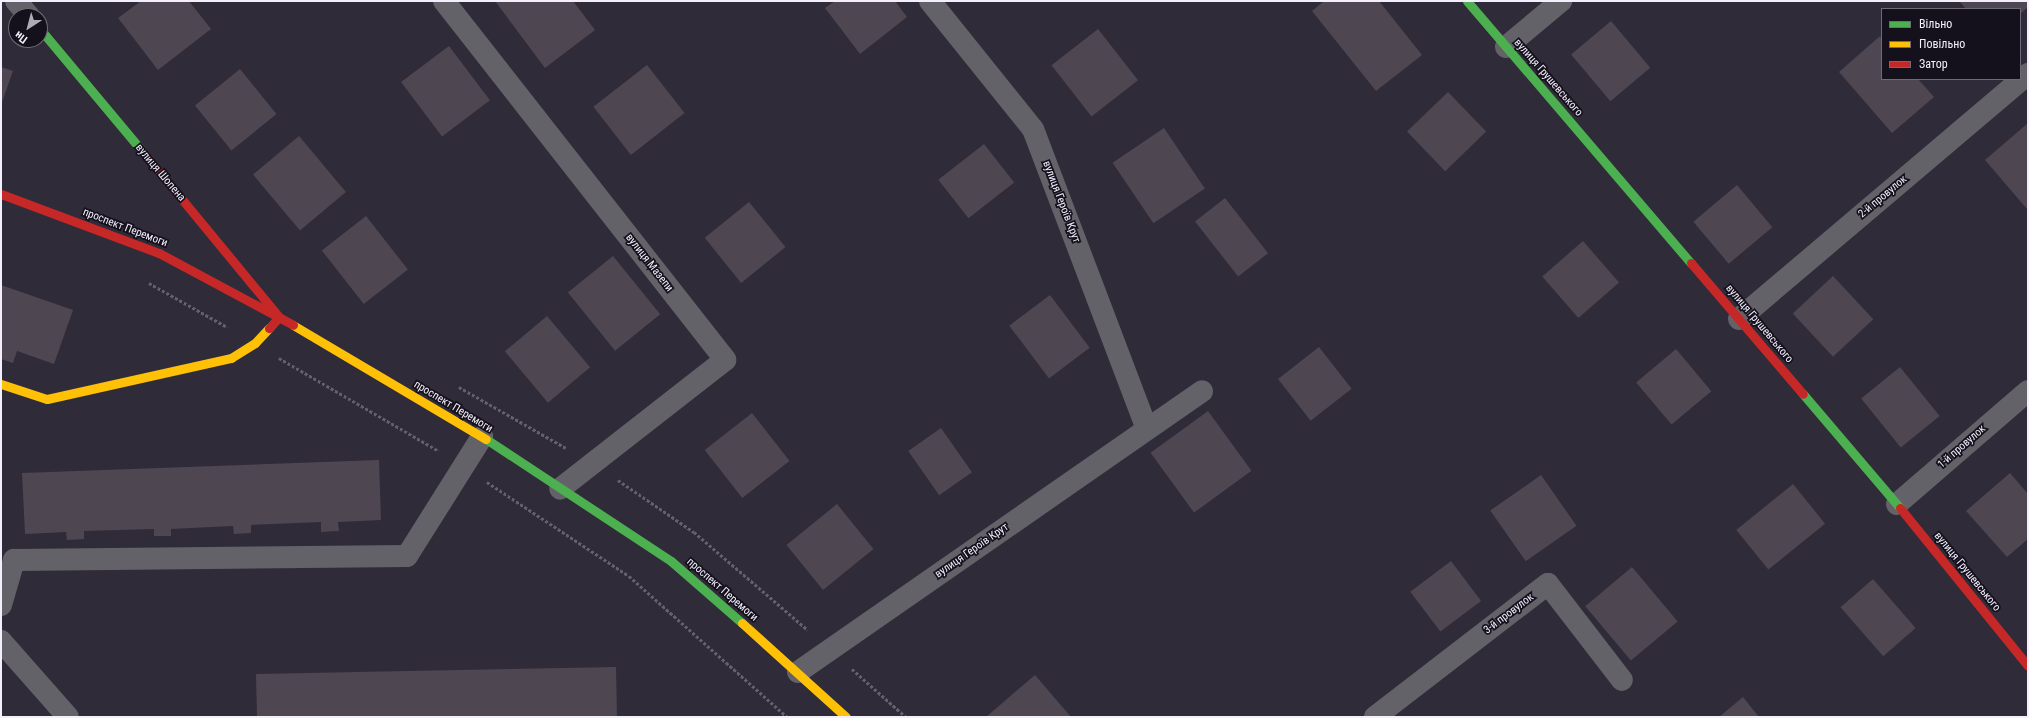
<!DOCTYPE html>
<meta charset="utf-8">
<style>
body{margin:0}
#map{position:relative;width:2029px;height:718px;overflow:hidden;background:#302b38;font-family:"Roboto Condensed",sans-serif}
div>[style]{position:absolute}
.building>*{inset:0;background:#4e4650;transform-origin:0 0}
.path>*{height:2.5px;margin-top:-1.25px;transform-origin:0;background:repeating-linear-gradient(90deg,#636169 0 3px,transparent 0 5px)}
.street>*{height:22px;margin:-11px;padding:0 11px;transform-origin:11px;border-radius:11px;background:#636269}
.fast>*{height:9px;margin:-4.5px;padding:0 4.5px;transform-origin:4.5px;border-radius:4.5px;background:#4caf50}
.slow>*{height:9px;margin:-4.5px;padding:0 4.5px;transform-origin:4.5px;border-radius:4.5px;background:#ffc107}
.jam>*{height:9px;margin:-4.5px;padding:0 4.5px;transform-origin:4.5px;border-radius:4.5px;background:#c62828}
span{translate:-50% -50%;white-space:nowrap;text-align:center;line-height:1.15;-webkit-text-stroke:3.5px #15111c;paint-order:stroke}
.street-label{font-size:11px;color:#f4effd}
.frame{position:absolute;inset:0;border:2px solid #f4effd;pointer-events:none}
.legend{position:absolute;left:1881px;top:8px;width:140px;height:72px;box-sizing:border-box;background:#15111c;border:1px solid #6e6a76;margin:0;padding:5px 7px;list-style:none;font-size:12px;color:#f4effd}
.legend li{display:flex;align-items:center;gap:8px;height:20px}
.legend b{width:20px;border:1px solid #6e6a76}
.north{position:absolute;left:8px;top:8px;width:40px;height:40px;box-sizing:border-box;background:#15111c;border:1px solid #6e6a76;border-radius:50%;rotate:216deg;font-size:11px;font-weight:700;line-height:16px;text-align:center;color:#f4effd}
.north::after{content:'';display:block;margin:auto;width:14px;height:18px;background:#afaab8;clip-path:polygon(50% 0,100% 100%,50% 72%,0 100%)}
</style>
<div id="map">
<div class="building">
<div style="clip-path:polygon(141px 1px,189px 1px,211px 29px,158px 70px,118px 18px)"></div>
<div style="clip-path:polygon(495px 1px,573px 1px,595px 30px,545px 68px)"></div>
<div style="clip-path:polygon(835px 1px,895px 1px,907px 17px,860px 54px,825px 8px)"></div>
<div style="clip-path:polygon(1324px 1px,1379px 1px,1422px 55px,1376px 91px,1312px 11px)"></div>
<div style="clip-path:polygon(1959px 1px,2028px 1px,2028px 7px,2020px 14px,2020px 9px,1966px 9px)"></div>
<div style="left:1611px;top:21px;width:61px;height:52px;rotate:50deg"></div>
<div style="left:1098px;top:29px;width:65px;height:59px;rotate:52deg"></div>
<div style="clip-path:polygon(1880px 36px,1882px 39px,1882px 79px,1918px 79px,1934px 97px,1892px 133px,1839px 72px)"></div>
<div style="left:449px;top:46px;width:68px;height:60px;rotate:53deg"></div>
<div style="left:647px;top:65px;width:61px;height:68px;rotate:52deg"></div>
<div style="clip-path:polygon(1px 67px,13px 71px,1px 105px)"></div>
<div style="left:240px;top:69px;width:58px;height:58px;rotate:51deg"></div>
<div style="left:1448px;top:92px;width:55px;height:57px;rotate:46deg"></div>
<div style="clip-path:polygon(2028px 123px,2028px 208px,2027px 209px,1985px 160px)"></div>
<div style="left:1164px;top:128px;width:73px;height:62px;rotate:56deg"></div>
<div style="left:299px;top:136px;width:73px;height:60px;rotate:50deg"></div>
<div style="left:984px;top:144px;width:49px;height:58px;rotate:52deg"></div>
<div style="left:1737px;top:185px;width:55px;height:57px;rotate:50deg"></div>
<div style="left:1225px;top:198px;width:70px;height:38px;rotate:52deg"></div>
<div style="left:749px;top:202px;width:58px;height:57px;rotate:51deg"></div>
<div style="left:366px;top:216px;width:68px;height:56px;rotate:52deg"></div>
<div style="left:1583px;top:241px;width:55px;height:54px;rotate:49deg"></div>
<div style="left:613px;top:256px;width:75px;height:58px;rotate:51deg"></div>
<div style="left:1833px;top:276px;width:59px;height:55px;rotate:47deg"></div>
<div style="clip-path:polygon(1px 285px,73px 310px,54px 364px,17px 351px,13px 363px,1px 359px)"></div>
<div style="left:1050px;top:295px;width:66px;height:51px;rotate:53deg"></div>
<div style="left:547px;top:316px;width:67px;height:55px;rotate:50deg"></div>
<div style="left:1319px;top:347px;width:53px;height:52px;rotate:52deg"></div>
<div style="left:1676px;top:349px;width:55px;height:52px;rotate:50deg"></div>
<div style="left:1900px;top:367px;width:63px;height:50px;rotate:51deg"></div>
<div style="left:1208px;top:411px;width:74px;height:71px;rotate:54deg"></div>
<div style="left:752px;top:413px;width:61px;height:60px;rotate:52deg"></div>
<div style="left:941px;top:428px;width:54px;height:40px;rotate:55deg"></div>
<div style="clip-path:polygon(379px 460px,381px 520px,338px 522px,339px 531px,321px 532px,321px 522px,251px 525px,251px 533px,234px 534px,233px 526px,171px 529px,171px 536px,154px 536px,154px 529px,84px 531px,84px 539px,67px 540px,66px 532px,25px 534px,22px 473px)"></div>
<div style="clip-path:polygon(2010px 473px,2028px 494px,2028px 539px,2007px 557px,1966px 511px)"></div>
<div style="left:1541px;top:475px;width:62px;height:62px;rotate:55deg"></div>
<div style="left:1793px;top:484px;width:51px;height:73px;rotate:51deg"></div>
<div style="left:837px;top:504px;width:58px;height:65px;rotate:51deg"></div>
<div style="left:1451px;top:561px;width:50px;height:51px;rotate:53deg"></div>
<div style="left:1632px;top:567px;width:71px;height:61px;rotate:50deg"></div>
<div style="left:1873px;top:579px;width:65px;height:43px;rotate:49deg"></div>
<div style="clip-path:polygon(616px 667px,617px 717px,257px 717px,256px 674px)"></div>
<div style="clip-path:polygon(1035px 675px,1071px 717px,986px 717px)"></div>
<div style="clip-path:polygon(1743px 697px,1759px 717px,1719px 717px)"></div>
</div>
<div class="path">
<div style="left:149px;top:283px;width:90px;rotate:29.4deg"></div>
<div style="left:279px;top:358px;width:185px;rotate:30.2deg"></div>
<div style="left:459px;top:387px;width:123px;rotate:29.7deg"></div>
<div style="left:618px;top:480px;width:92px;rotate:34.4deg"></div>
<div style="left:694px;top:532px;width:150px;rotate:40.7deg"></div>
<div style="left:487px;top:482px;width:170px;rotate:33.5deg"></div>
<div style="left:629px;top:576px;width:212px;rotate:41.7deg"></div>
<div style="left:852px;top:669px;width:72px;rotate:41.6deg"></div>
</div>
<div class="street">
<div style="left:16px;top:1px;width:20px;rotate:49deg"></div>
<div style="left:444px;top:1px;width:456px;rotate:51.9deg"></div>
<div style="left:725px;top:360px;width:209px;rotate:142deg"></div>
<div style="left:930px;top:1px;width:164px;rotate:51.2deg"></div>
<div style="left:1033px;top:129px;width:321px;rotate:69.2deg"></div>
<div style="left:1506px;top:47px;width:72px;rotate:-39.9deg"></div>
<div style="left:1739px;top:319px;width:379px;rotate:-40.3deg"></div>
<div style="left:1897px;top:504px;width:173px;rotate:-40.8deg"></div>
<div style="left:1px;top:605px;width:47px;rotate:-73.9deg"></div>
<div style="left:14px;top:560px;width:393px;rotate:-0.6deg"></div>
<div style="left:407px;top:556px;width:141px;rotate:-57.8deg"></div>
<div style="left:1px;top:641px;width:101px;rotate:48.6deg"></div>
<div style="left:798px;top:672px;width:492px;rotate:-34.8deg"></div>
<div style="left:1375px;top:717px;width:218px;rotate:-37.6deg"></div>
<div style="left:1548px;top:584px;width:121px;rotate:52.4deg"></div>
</div>
<div class="fast">
<div style="left:1467px;top:1px;width:345px;rotate:49.5deg"></div>
<div style="left:40px;top:29px;width:160px;rotate:50.1deg"></div>
<div style="left:1803px;top:394px;width:150px;rotate:49.6deg"></div>
<div style="left:486px;top:439px;width:222px;rotate:33.4deg"></div>
<div style="left:671px;top:561px;width:94px;rotate:41.1deg"></div>
</div>
<div class="slow">
<div style="left:293px;top:325px;width:224px;rotate:30.6deg"></div>
<div style="left:1px;top:384px;width:48px;rotate:18.1deg"></div>
<div style="left:47px;top:399px;width:189px;rotate:-12.6deg"></div>
<div style="left:231px;top:358px;width:28px;rotate:-32deg"></div>
<div style="left:255px;top:343px;width:21px;rotate:-47deg"></div>
<div style="left:742px;top:623px;width:140px;rotate:42.1deg"></div>
</div>
<div class="jam">
<div style="left:143px;top:152px;width:214px;rotate:50.5deg"></div>
<div style="left:279px;top:317px;width:15px;rotate:132deg"></div>
<div style="left:1px;top:194px;width:169px;rotate:20.5deg"></div>
<div style="left:159px;top:253px;width:152px;rotate:28.2deg"></div>
<div style="left:1691px;top:263px;width:172px;rotate:49.5deg"></div>
<div style="left:1900px;top:508px;width:203px;rotate:51deg"></div>
</div>
<div class="street-label">
<span style="left:1548px;top:78px;rotate:49deg">вулиця Грушевського</span>
<span style="left:160px;top:173px;rotate:50deg">вулиця Шопена</span>
<span style="left:1883px;top:197px;rotate:-40deg">2-й провулок</span>
<span style="left:1061px;top:202px;rotate:69deg">вулиця Героїв Крут</span>
<span style="left:125px;top:228px;rotate:21deg">проспект Перемоги</span>
<span style="left:649px;top:263px;rotate:52deg">вулиця Мазепи</span>
<span style="left:1759px;top:324px;rotate:50deg">вулиця Грушевського</span>
<span style="left:453px;top:407px;rotate:31deg">проспект Перемоги</span>
<span style="left:1962px;top:447px;rotate:-41deg">1-й провулок</span>
<span style="left:972px;top:551px;rotate:-35deg">вулиця Героїв Крут</span>
<span style="left:1967px;top:572px;rotate:51deg">вулиця Грушевського</span>
<span style="left:722px;top:590px;rotate:41deg">проспект Перемоги</span>
<span style="left:1509px;top:614px;rotate:-37deg">3-й провулок</span>
</div>
<div class="frame"></div>
<ul class="legend">
<li><b style="height:5px;background:#4caf50"></b>Вільно</li>
<li><b style="height:5px;background:#ffc107"></b>Повільно</li>
<li><b style="height:5px;background:#c62828"></b>Затор</li>
</ul>
<div class="north">Пн</div>
</div>
